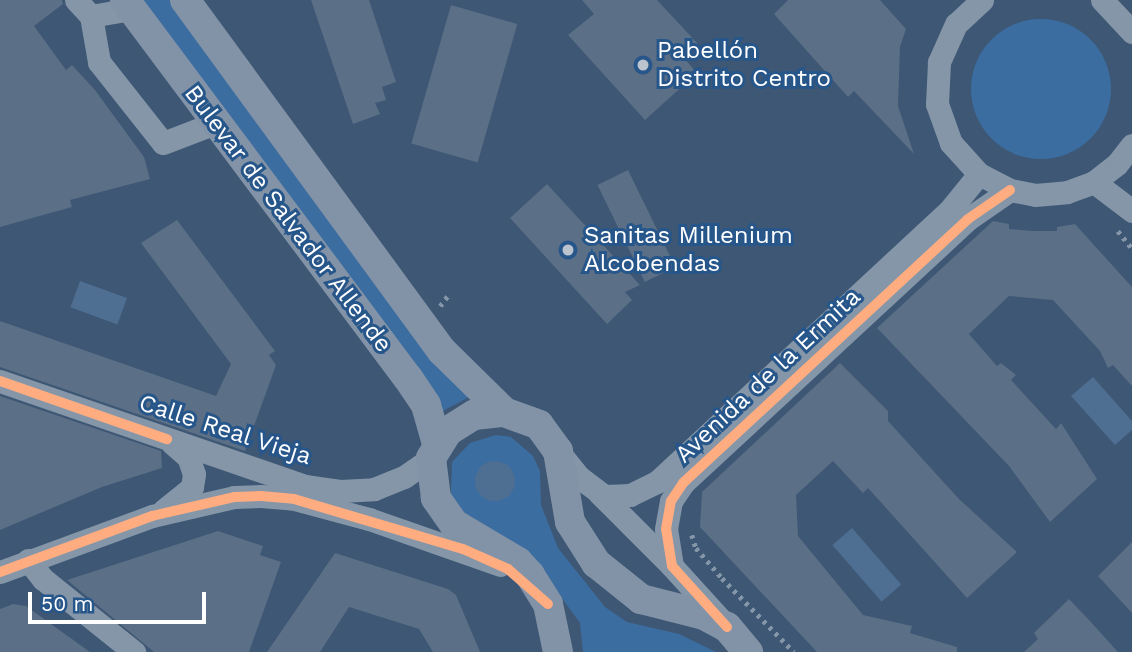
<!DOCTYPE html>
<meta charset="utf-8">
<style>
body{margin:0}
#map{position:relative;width:1132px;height:652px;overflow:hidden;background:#3d5774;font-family:"Work Sans",sans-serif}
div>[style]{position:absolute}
.green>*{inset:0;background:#3c6da0}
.round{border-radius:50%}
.water>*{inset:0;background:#4e6e92;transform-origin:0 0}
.building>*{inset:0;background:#5b6f86;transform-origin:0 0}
.path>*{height:4.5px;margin-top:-2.25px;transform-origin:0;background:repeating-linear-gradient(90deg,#8496a8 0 3.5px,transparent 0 8.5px)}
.minor>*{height:23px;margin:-11.5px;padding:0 11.5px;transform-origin:11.5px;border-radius:11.5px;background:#8496a8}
.major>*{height:30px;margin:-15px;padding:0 15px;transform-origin:15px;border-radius:15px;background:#8393a7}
.cycleway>*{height:10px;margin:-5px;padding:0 5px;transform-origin:5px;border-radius:5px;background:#ffac80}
.dots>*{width:19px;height:19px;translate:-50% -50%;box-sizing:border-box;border:4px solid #27568a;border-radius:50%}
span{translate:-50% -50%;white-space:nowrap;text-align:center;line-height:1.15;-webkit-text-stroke:6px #27568a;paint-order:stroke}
.poi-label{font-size:24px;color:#fff}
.left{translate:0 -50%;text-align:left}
.street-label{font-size:24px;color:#fff}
.scale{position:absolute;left:28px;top:592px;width:178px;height:32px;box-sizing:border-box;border:4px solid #fff;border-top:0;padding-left:9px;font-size:21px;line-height:24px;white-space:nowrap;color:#fff;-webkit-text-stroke:5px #27568a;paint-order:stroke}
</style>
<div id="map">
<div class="green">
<div style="clip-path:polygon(140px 0,171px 0,452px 381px,469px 397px,441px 412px)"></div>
<div class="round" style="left:971px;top:19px;width:140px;height:140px"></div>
<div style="clip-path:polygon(496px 435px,511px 437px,533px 456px,540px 471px,541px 505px,558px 548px,605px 607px,627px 622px,679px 634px,716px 652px,583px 652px,580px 623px,527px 550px,464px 516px,451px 494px,452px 462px,470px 443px)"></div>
</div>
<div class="water">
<div style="left:80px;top:281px;width:50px;height:28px;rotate:20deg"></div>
<div style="clip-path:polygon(1093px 377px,1132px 421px,1132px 430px,1115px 445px,1071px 396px)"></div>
<div class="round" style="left:475px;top:461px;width:40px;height:40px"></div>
<div style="left:852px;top:528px;width:75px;height:26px;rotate:49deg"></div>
</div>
<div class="building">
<div style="clip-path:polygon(0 0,62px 0,63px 4px,34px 26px,66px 70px,72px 65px,95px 90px,144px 157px,150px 179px,70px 200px,72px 207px,0 227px)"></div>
<div style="clip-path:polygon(311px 0,369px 0,396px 82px,382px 87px,386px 100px,375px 103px,380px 114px,353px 124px)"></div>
<div style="clip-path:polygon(582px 0,657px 0,698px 44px,684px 58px,697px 73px,645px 120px,568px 35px,594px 14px)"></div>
<div style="clip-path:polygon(788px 0,880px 0,906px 29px,900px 47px,898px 106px,914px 154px,854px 91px,848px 97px,774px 14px)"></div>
<div style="left:451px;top:5px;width:69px;height:144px;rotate:16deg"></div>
<div style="left:628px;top:170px;width:108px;height:34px;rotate:64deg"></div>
<div style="clip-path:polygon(547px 184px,640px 285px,625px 292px,632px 300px,607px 324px,510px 218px)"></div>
<div style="clip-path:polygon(177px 220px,275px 351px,269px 355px,276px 365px,245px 451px,0 367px,0 321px,216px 396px,231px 364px,141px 243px)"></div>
<div style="clip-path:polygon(993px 221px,1009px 224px,1009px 229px,1033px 231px,1057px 231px,1057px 227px,1075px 224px,1132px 287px,1132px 386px,1113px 365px,1108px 368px,1100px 351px,1053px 300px,1009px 296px,969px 334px,997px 366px,1001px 363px,1016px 375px,1011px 380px,1056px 429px,1061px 423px,1097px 479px,1050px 522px,1009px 466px,877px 328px)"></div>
<div style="clip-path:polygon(840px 363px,888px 411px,888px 421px,959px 499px,1017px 552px,967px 598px,868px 488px,863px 493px,833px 461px,796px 495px,798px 536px,863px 615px,912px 626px,910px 633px,957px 647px,957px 652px,817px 652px,700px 527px,702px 492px)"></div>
<div style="clip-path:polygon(0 396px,161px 451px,162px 468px,102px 487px,0 530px)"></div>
<div style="clip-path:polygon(218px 531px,263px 546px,260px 555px,281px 562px,249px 652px,154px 652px,67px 580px)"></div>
<div style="clip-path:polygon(1132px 542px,1132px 613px,1098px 576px)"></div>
<div style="clip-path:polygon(335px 553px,448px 589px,456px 595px,480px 652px,433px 652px,419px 629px,349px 607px,320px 652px,267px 652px)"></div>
<div style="clip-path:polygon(1069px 599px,1089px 620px,1118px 652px,1024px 652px,1038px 639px,1034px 633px)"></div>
<div style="clip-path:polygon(13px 604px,26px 606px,90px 652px,0 652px,0 609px)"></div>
</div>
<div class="path">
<div style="left:1118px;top:231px;width:22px;rotate:51deg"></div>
<div style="left:440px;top:306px;width:15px;rotate:-53deg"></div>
<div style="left:692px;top:535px;width:14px;rotate:73deg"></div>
<div style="left:696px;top:548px;width:40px;rotate:49deg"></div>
<div style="left:722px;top:578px;width:103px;rotate:45.8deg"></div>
</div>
<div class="minor">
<div style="left:76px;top:0;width:22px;rotate:47deg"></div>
<div style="left:91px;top:16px;width:47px;rotate:80.1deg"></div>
<div style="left:99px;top:62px;width:103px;rotate:51.7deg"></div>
<div style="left:163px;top:143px;width:56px;rotate:-21deg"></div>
<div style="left:982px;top:0;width:35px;rotate:137deg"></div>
<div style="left:956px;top:24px;width:42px;rotate:114.1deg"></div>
<div style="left:939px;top:62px;width:42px;rotate:92.7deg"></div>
<div style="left:937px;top:104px;width:41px;rotate:70.3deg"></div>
<div style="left:951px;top:143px;width:42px;rotate:47.9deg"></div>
<div style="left:979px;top:174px;width:35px;rotate:27deg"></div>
<div style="left:1010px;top:190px;width:25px;rotate:11deg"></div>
<div style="left:1035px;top:195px;width:32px;rotate:-5deg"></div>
<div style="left:1067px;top:192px;width:29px;rotate:-20deg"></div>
<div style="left:1094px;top:182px;width:29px;rotate:-38deg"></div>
<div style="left:1117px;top:164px;width:24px;rotate:-52deg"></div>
<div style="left:1102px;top:0;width:44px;rotate:46.8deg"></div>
<div style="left:91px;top:16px;width:41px;rotate:-9.9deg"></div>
<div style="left:1094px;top:182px;width:48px;rotate:37.3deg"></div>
<div style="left:0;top:381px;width:323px;rotate:19deg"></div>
<div style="left:305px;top:486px;width:35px;rotate:8deg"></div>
<div style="left:340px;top:491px;width:34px;rotate:-3deg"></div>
<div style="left:374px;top:489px;width:32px;rotate:-22deg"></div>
<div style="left:404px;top:477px;width:33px;rotate:-35deg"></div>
<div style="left:558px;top:451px;width:33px;rotate:51deg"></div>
<div style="left:579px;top:477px;width:31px;rotate:37deg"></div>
<div style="left:604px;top:496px;width:26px;rotate:-2deg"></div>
<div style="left:630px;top:495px;width:30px;rotate:-26deg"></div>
<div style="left:657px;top:482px;width:398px;rotate:-42.9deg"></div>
<div style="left:949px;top:211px;width:48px;rotate:-51deg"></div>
<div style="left:599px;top:493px;width:103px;rotate:45deg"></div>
<div style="left:164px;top:510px;width:36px;rotate:-39deg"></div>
<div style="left:192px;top:487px;width:13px;rotate:-81deg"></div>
<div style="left:194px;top:474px;width:18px;rotate:-109deg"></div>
<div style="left:188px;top:457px;width:20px;rotate:-139deg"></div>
<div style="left:28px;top:560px;width:24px;rotate:52deg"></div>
<div style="left:43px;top:579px;width:117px;rotate:38.7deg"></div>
<div style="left:0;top:572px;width:162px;rotate:-20.2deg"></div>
<div style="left:152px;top:516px;width:84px;rotate:-13deg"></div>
<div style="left:234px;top:497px;width:27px;rotate:-2deg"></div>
<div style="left:261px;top:496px;width:33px;rotate:5deg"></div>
<div style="left:294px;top:499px;width:78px;rotate:14.9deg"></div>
<div style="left:369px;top:519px;width:139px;rotate:19.3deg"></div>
<div style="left:720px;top:619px;width:72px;rotate:-132.2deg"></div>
<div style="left:672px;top:566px;width:37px;rotate:-99deg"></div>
<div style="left:666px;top:529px;width:28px;rotate:-80deg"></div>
<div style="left:671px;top:501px;width:22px;rotate:-56deg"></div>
<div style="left:683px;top:483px;width:388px;rotate:-42.8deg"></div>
<div style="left:968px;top:219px;width:51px;rotate:-34.6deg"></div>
</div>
<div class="major">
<div style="left:125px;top:0;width:472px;rotate:53.2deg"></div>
<div style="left:408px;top:378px;width:32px;rotate:56deg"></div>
<div style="left:426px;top:405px;width:41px;rotate:74.2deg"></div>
<div style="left:185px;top:0;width:435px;rotate:53.8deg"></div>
<div style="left:442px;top:351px;width:87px;rotate:44.5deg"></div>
<div style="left:558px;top:652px;width:49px;rotate:-101.8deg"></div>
<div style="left:548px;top:604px;width:34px;rotate:-122deg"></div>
<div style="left:530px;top:575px;width:18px;rotate:-133deg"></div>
<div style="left:518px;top:562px;width:74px;rotate:-149.3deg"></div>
<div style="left:454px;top:524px;width:32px;rotate:-125deg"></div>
<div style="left:436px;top:498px;width:40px;rotate:-97.1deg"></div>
<div style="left:431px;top:458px;width:32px;rotate:-58deg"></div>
<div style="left:448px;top:431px;width:31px;rotate:-32deg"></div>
<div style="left:474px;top:415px;width:30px;rotate:-6deg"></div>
<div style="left:504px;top:412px;width:37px;rotate:20deg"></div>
<div style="left:539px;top:425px;width:32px;rotate:54deg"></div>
<div style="left:558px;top:451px;width:72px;rotate:80.4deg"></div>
<div style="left:570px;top:522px;width:49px;rotate:57.6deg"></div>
<div style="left:596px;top:563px;width:58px;rotate:38.7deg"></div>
<div style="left:641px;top:599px;width:65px;rotate:14.3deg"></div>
<div style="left:704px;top:615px;width:26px;rotate:28deg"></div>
<div style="left:727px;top:627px;width:33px;rotate:50deg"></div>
</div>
<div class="cycleway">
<div style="left:0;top:381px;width:177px;rotate:19.2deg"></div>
<div style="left:0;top:572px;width:162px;rotate:-20.2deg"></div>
<div style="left:152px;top:516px;width:84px;rotate:-13deg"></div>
<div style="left:234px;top:497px;width:27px;rotate:-2deg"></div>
<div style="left:261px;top:496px;width:33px;rotate:5deg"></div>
<div style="left:294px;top:499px;width:176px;rotate:16.5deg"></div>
<div style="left:463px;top:549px;width:49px;rotate:24deg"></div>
<div style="left:508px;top:569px;width:53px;rotate:41.2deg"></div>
<div style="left:727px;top:627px;width:82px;rotate:-132deg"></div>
<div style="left:672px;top:566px;width:37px;rotate:-99deg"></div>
<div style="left:666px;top:529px;width:28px;rotate:-80deg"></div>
<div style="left:671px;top:501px;width:22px;rotate:-56deg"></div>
<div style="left:683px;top:483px;width:388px;rotate:-42.8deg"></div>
<div style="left:968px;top:219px;width:51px;rotate:-34.6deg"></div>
</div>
<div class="dots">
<div style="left:643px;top:65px;background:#bbc4ce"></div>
<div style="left:568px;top:250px;background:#bbc4ce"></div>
</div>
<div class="poi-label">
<span class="left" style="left:657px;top:65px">Pabellón<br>Distrito Centro</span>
<span class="left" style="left:584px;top:250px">Sanitas Millenium<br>Alcobendas</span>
</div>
<div class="street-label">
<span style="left:288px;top:219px;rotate:53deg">Bulevar de Salvador Allende</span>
<span style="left:768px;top:376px;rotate:-43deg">Avenida de la Ermita</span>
<span style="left:225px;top:430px;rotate:18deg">Calle Real Vieja</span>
</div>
<div class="scale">50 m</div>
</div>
